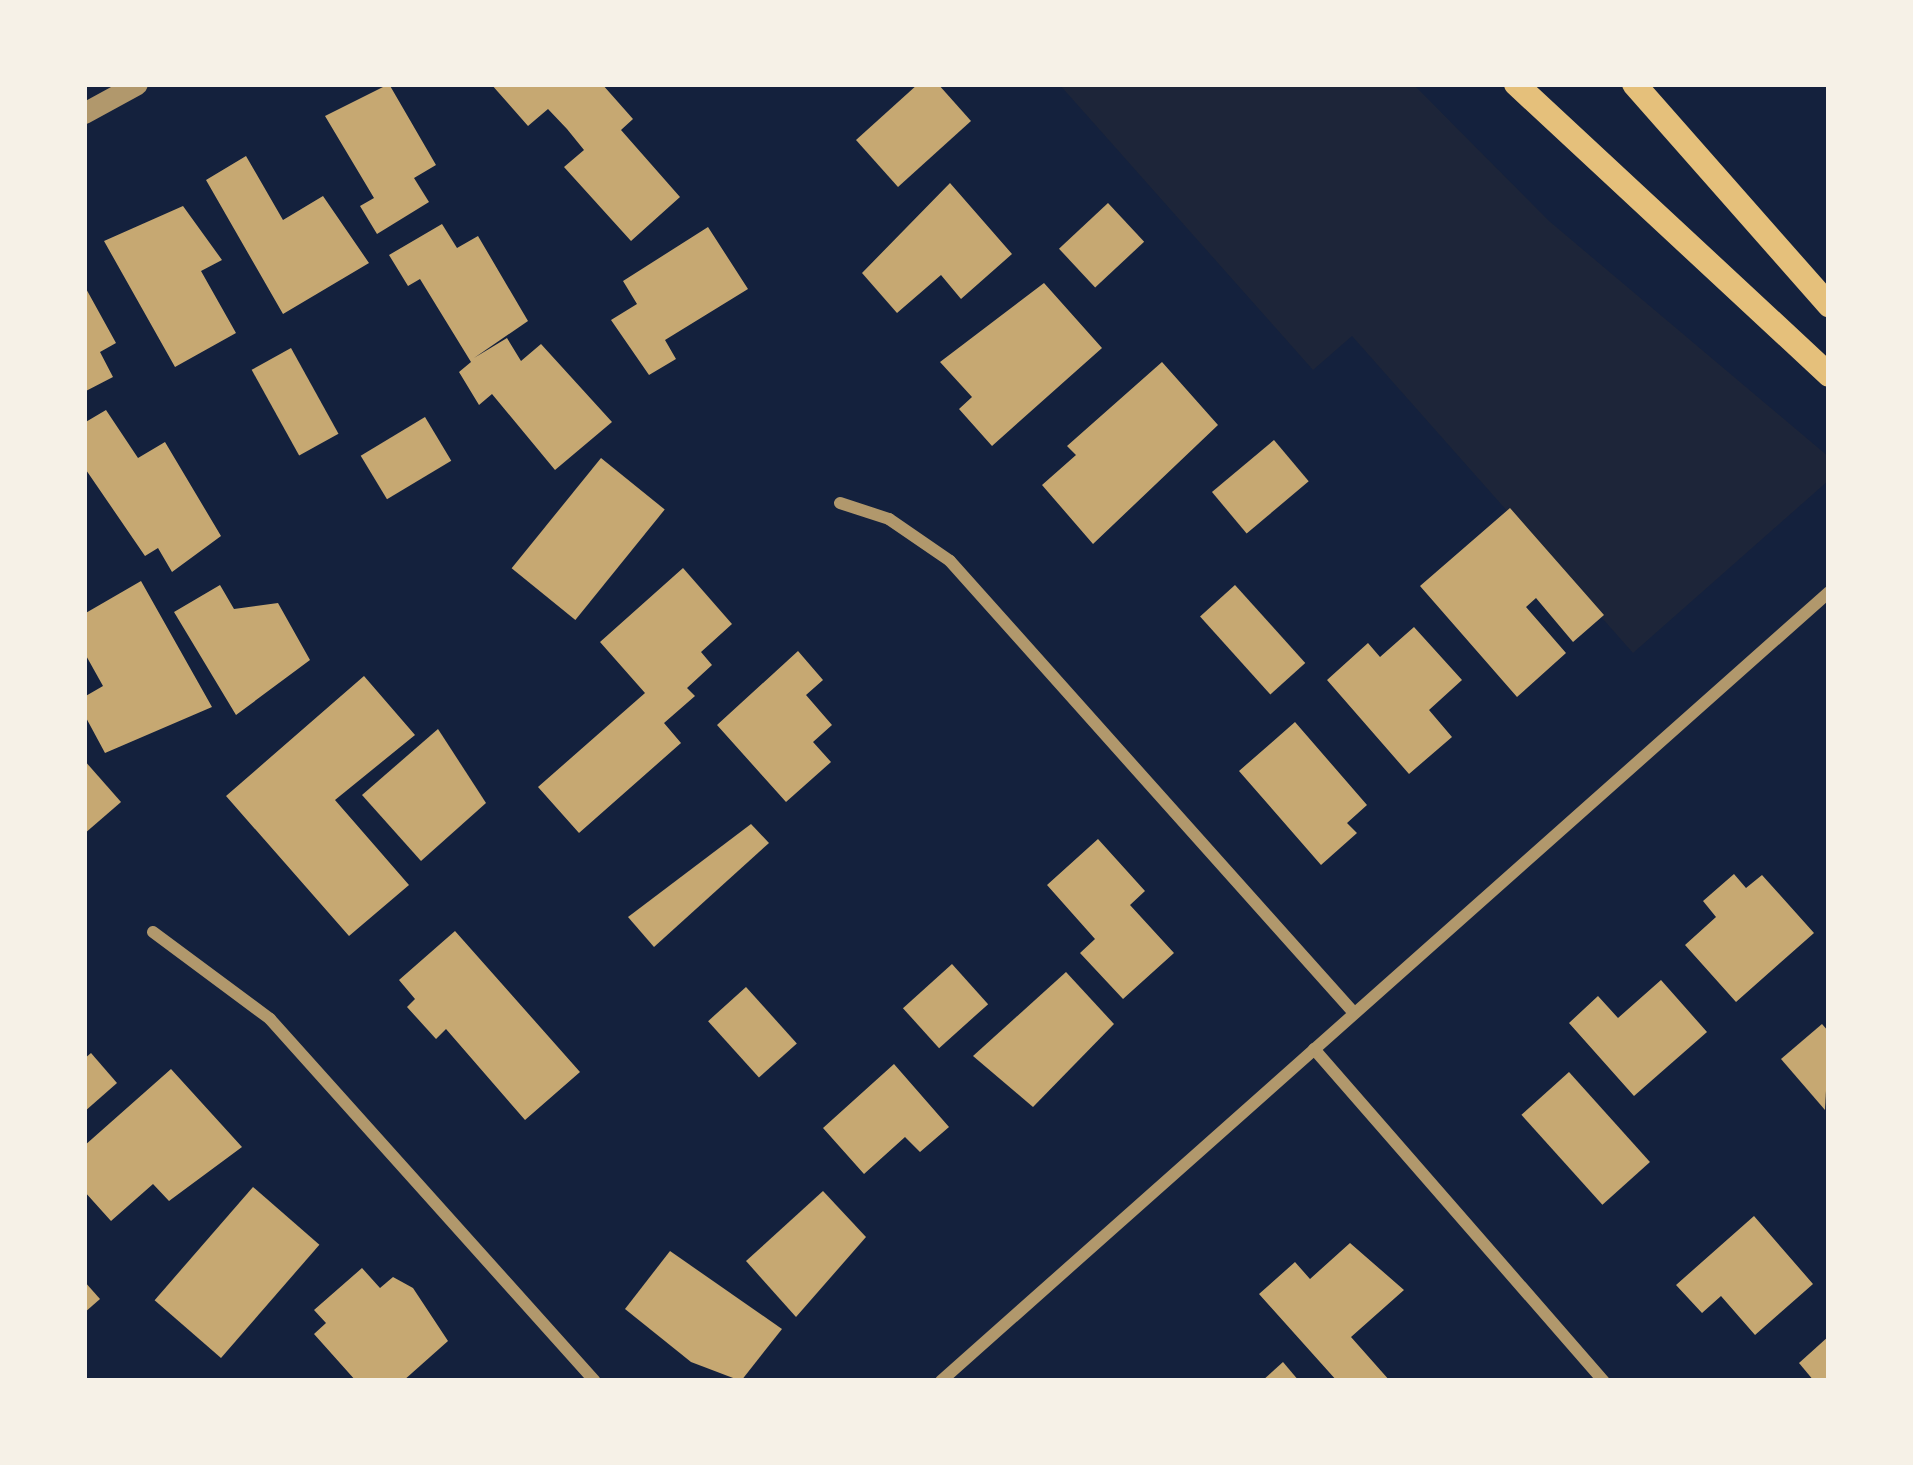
<!DOCTYPE html>
<style>
body{margin:0}
#map{position:relative;width:1913px;height:1465px;overflow:hidden;background:#14213d;font-family:Mulish,sans-serif}
div>[style]{position:absolute}
.green>*{inset:0;background:#1d2539}
.building>*{inset:0;background:#c6a872;transform-origin:0 0}
.minor>*{height:12px;margin:-6px;padding:0 6px;transform-origin:6px;border-radius:6px;background:#b1986c}
.tertiary>*{height:21px;margin:-10.5px;padding:0 10.5px;transform-origin:10.5px;border-radius:10.5px;background:#b1986c}
.secondary>*{height:24px;margin:-12px;padding:0 12px;transform-origin:12px;border-radius:12px;background:#e5c07b}
span{translate:-50% -50%;white-space:nowrap;text-align:center;line-height:1.15;-webkit-text-stroke:9px #f6f1e7;paint-order:stroke}
.frame{position:absolute;inset:0;border:87px solid #f6f1e7;pointer-events:none}
</style>
<div id="map">
<div class="green">
<div style="clip-path:polygon(1059px 84px,1413px 84px,1549px 221px,1829px 457px,1829px 480px,1633px 653px,1352px 336px,1313px 370px)"></div>
</div>
<div class="building">
<div style="clip-path:polygon(389px 84px,436px 165px,414px 178px,429px 202px,377px 234px,360px 206px,374px 198px,325px 116px)"></div>
<div style="clip-path:polygon(491px 84px,602px 84px,633px 119px,621px 130px,680px 197px,631px 241px,564px 167px,584px 150px,567px 129px,548px 109px,528px 126px)"></div>
<div style="clip-path:polygon(918px 84px,938px 84px,971px 121px,898px 187px,856px 140px)"></div>
<div style="clip-path:polygon(246px 156px,283px 220px,323px 196px,369px 263px,283px 314px,206px 180px)"></div>
<div style="clip-path:polygon(950px 183px,1012px 254px,961px 299px,941px 275px,897px 313px,862px 273px)"></div>
<div style="left:1108px;top:203px;width:53px;height:67px;rotate:47deg"></div>
<div style="clip-path:polygon(183px 206px,222px 260px,201px 271px,236px 333px,175px 367px,104px 241px)"></div>
<div style="clip-path:polygon(442px 224px,457px 248px,478px 236px,528px 321px,474px 358px,507px 338px,521px 361px,541px 344px,612px 422px,555px 470px,492px 394px,479px 405px,459px 372px,471px 362px,420px 279px,408px 286px,389px 255px)"></div>
<div style="clip-path:polygon(708px 227px,748px 289px,665px 340px,676px 359px,649px 375px,611px 320px,637px 304px,623px 281px)"></div>
<div style="clip-path:polygon(1044px 283px,1102px 348px,992px 446px,959px 409px,972px 397px,940px 362px)"></div>
<div style="clip-path:polygon(84px 285px,116px 343px,100px 352px,113px 377px,84px 392px)"></div>
<div style="left:291px;top:348px;width:98px;height:45px;rotate:61deg"></div>
<div style="clip-path:polygon(1162px 362px,1218px 425px,1093px 544px,1042px 485px,1076px 455px,1067px 446px)"></div>
<div style="clip-path:polygon(106px 410px,138px 458px,165px 442px,221px 536px,172px 572px,158px 548px,145px 556px,84px 467px,84px 423px)"></div>
<div style="left:425px;top:417px;width:51px;height:75px;rotate:59deg"></div>
<div style="left:1274px;top:440px;width:54px;height:81px;rotate:50deg"></div>
<div style="left:601px;top:458px;width:82px;height:142px;rotate:39deg"></div>
<div style="clip-path:polygon(1510px 508px,1604px 615px,1573px 642px,1536px 598px,1526px 607px,1566px 653px,1517px 697px,1420px 586px)"></div>
<div style="clip-path:polygon(683px 568px,732px 624px,701px 652px,712px 665px,687px 688px,695px 696px,664px 723px,681px 743px,579px 833px,538px 787px,645px 693px,600px 642px)"></div>
<div style="clip-path:polygon(141px 581px,212px 707px,105px 753px,84px 714px,84px 697px,103px 686px,84px 652px,84px 614px)"></div>
<div style="clip-path:polygon(220px 585px,234px 609px,278px 603px,310px 660px,236px 715px,174px 612px)"></div>
<div style="left:1235px;top:585px;width:105px;height:47px;rotate:48deg"></div>
<div style="clip-path:polygon(1414px 627px,1462px 680px,1429px 710px,1452px 737px,1409px 774px,1327px 680px,1368px 643px,1380px 657px)"></div>
<div style="clip-path:polygon(798px 651px,823px 680px,806px 695px,832px 725px,813px 742px,831px 762px,786px 802px,717px 725px)"></div>
<div style="clip-path:polygon(364px 676px,415px 735px,335px 800px,409px 885px,349px 936px,226px 796px)"></div>
<div style="clip-path:polygon(1295px 722px,1367px 805px,1347px 823px,1357px 833px,1321px 865px,1239px 771px)"></div>
<div style="clip-path:polygon(438px 729px,486px 803px,421px 861px,362px 795px)"></div>
<div style="clip-path:polygon(84px 760px,121px 802px,84px 834px)"></div>
<div style="clip-path:polygon(751px 824px,769px 843px,654px 947px,628px 917px)"></div>
<div style="clip-path:polygon(1098px 839px,1145px 891px,1130px 905px,1174px 953px,1123px 999px,1080px 953px,1095px 939px,1047px 885px)"></div>
<div style="clip-path:polygon(1734px 874px,1746px 888px,1762px 875px,1814px 933px,1736px 1002px,1685px 945px,1716px 917px,1703px 901px)"></div>
<div style="clip-path:polygon(455px 931px,580px 1072px,525px 1120px,446px 1029px,436px 1039px,407px 1007px,415px 999px,399px 980px)"></div>
<div style="left:952px;top:964px;width:54px;height:66px;rotate:48deg"></div>
<div style="clip-path:polygon(1066px 972px,1114px 1024px,1033px 1107px,973px 1056px)"></div>
<div style="clip-path:polygon(1661px 980px,1707px 1032px,1634px 1096px,1569px 1023px,1598px 996px,1618px 1018px)"></div>
<div style="left:746px;top:987px;width:76px;height:51px;rotate:48deg"></div>
<div style="clip-path:polygon(1822px 1024px,1829px 1032px,1825px 1110px,1781px 1059px)"></div>
<div style="clip-path:polygon(91px 1053px,117px 1083px,84px 1112px,84px 1059px)"></div>
<div style="clip-path:polygon(894px 1064px,949px 1127px,920px 1152px,905px 1137px,864px 1174px,823px 1128px)"></div>
<div style="clip-path:polygon(171px 1069px,242px 1147px,169px 1201px,153px 1184px,111px 1221px,84px 1191px,84px 1146px)"></div>
<div style="left:1569px;top:1072px;width:121px;height:64px;rotate:48deg"></div>
<div style="left:253px;top:1187px;width:88px;height:150px;rotate:41deg"></div>
<div style="clip-path:polygon(823px 1191px,866px 1237px,796px 1317px,746px 1261px)"></div>
<div style="clip-path:polygon(1754px 1216px,1813px 1284px,1755px 1335px,1721px 1296px,1702px 1313px,1676px 1285px)"></div>
<div style="clip-path:polygon(1350px 1243px,1404px 1290px,1351px 1337px,1390px 1381px,1337px 1381px,1259px 1294px,1295px 1262px,1310px 1279px)"></div>
<div style="clip-path:polygon(670px 1251px,782px 1329px,741px 1381px,691px 1362px,625px 1309px)"></div>
<div style="clip-path:polygon(362px 1268px,380px 1288px,393px 1277px,413px 1288px,448px 1341px,403px 1381px,356px 1381px,314px 1334px,326px 1323px,314px 1310px)"></div>
<div style="clip-path:polygon(84px 1281px,100px 1299px,84px 1313px)"></div>
<div style="clip-path:polygon(1829px 1336px,1829px 1381px,1814px 1381px,1799px 1363px)"></div>
<div style="clip-path:polygon(1283px 1362px,1299px 1381px,1262px 1381px)"></div>
</div>
<div class="minor">
<div style="left:840px;top:503px;width:52px;rotate:18.1deg"></div>
<div style="left:889px;top:519px;width:74px;rotate:34.5deg"></div>
<div style="left:950px;top:561px;width:606px;rotate:48.21deg"></div>
<div style="left:153px;top:932px;width:146px;rotate:36.6deg"></div>
<div style="left:270px;top:1019px;width:486px;rotate:48.1deg"></div>
<div style="left:1314px;top:1049px;width:441px;rotate:48.9deg"></div>
<div style="left:941px;top:1381px;width:1188px;rotate:-41.62deg"></div>
</div>
<div class="tertiary">
<div style="left:84px;top:113px;width:60px;rotate:-28.7deg"></div>
</div>
<div class="secondary">
<div style="left:1516px;top:84px;width:427px;rotate:42.9deg"></div>
<div style="left:1634px;top:84px;width:295px;rotate:48.6deg"></div>
</div>
<div class="frame"></div>
</div>
